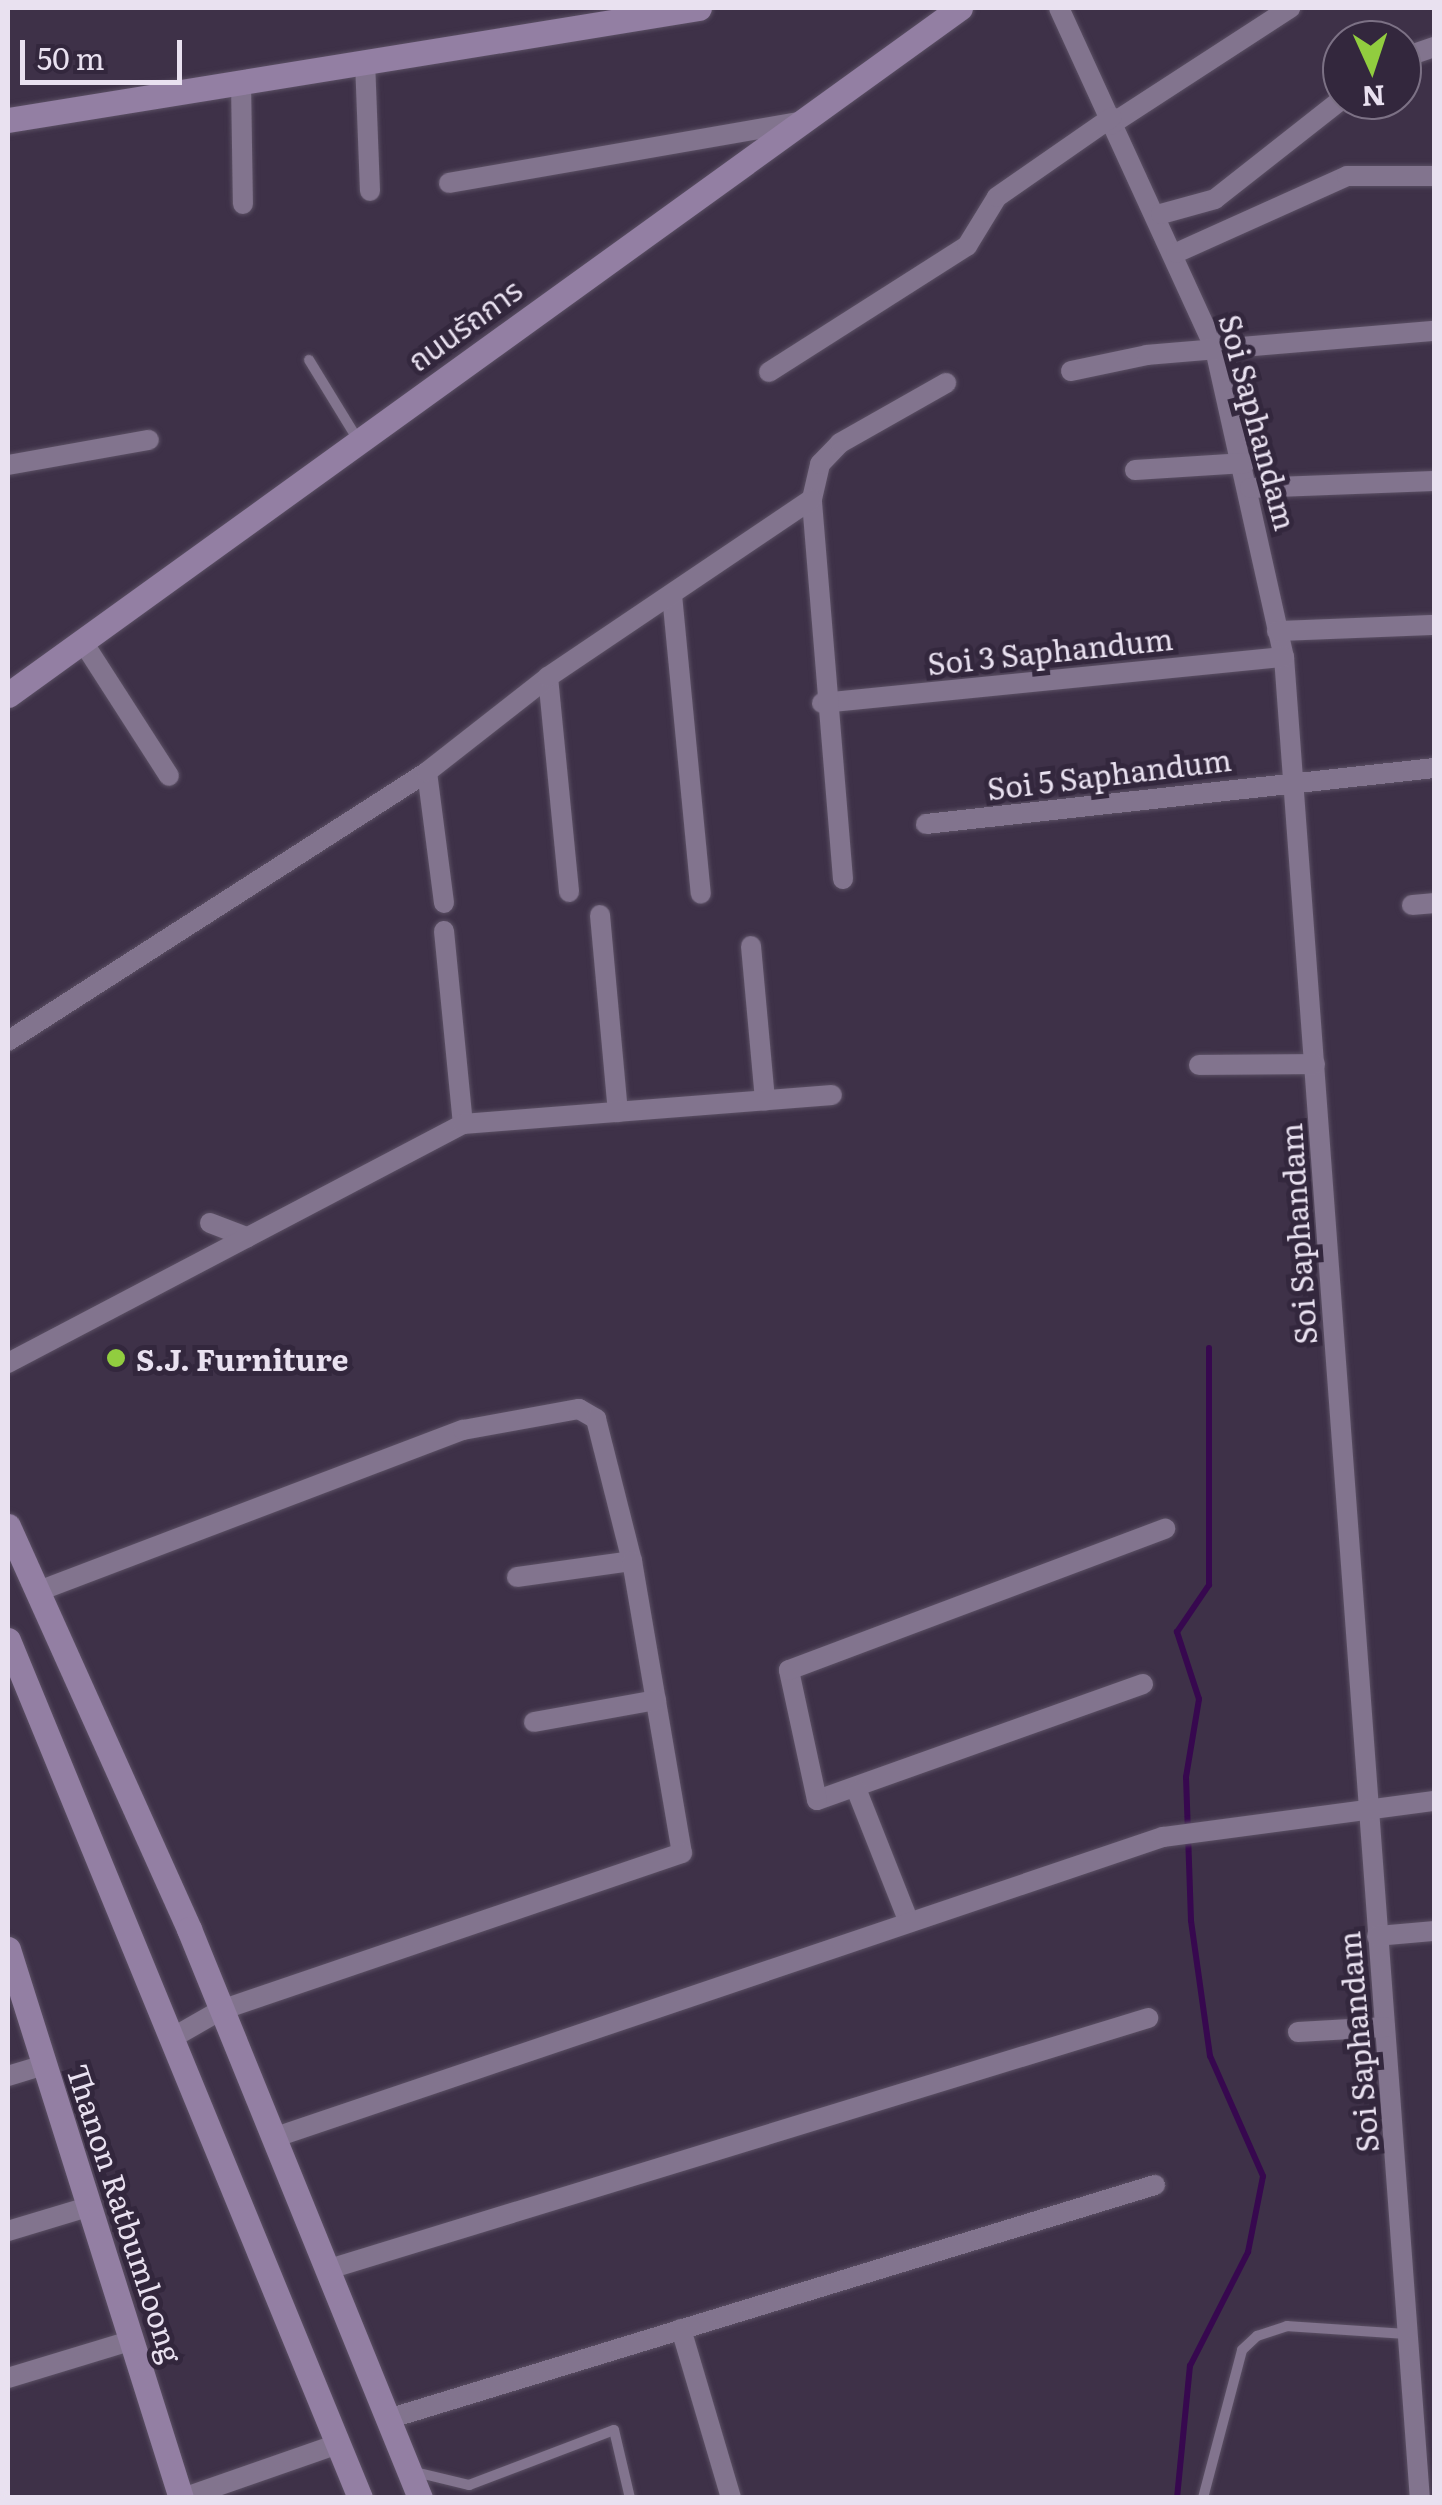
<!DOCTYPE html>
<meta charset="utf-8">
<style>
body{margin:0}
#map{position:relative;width:1442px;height:2505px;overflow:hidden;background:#3e3148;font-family:Literata,"Noto Sans Thai",serif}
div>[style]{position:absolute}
.stream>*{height:6px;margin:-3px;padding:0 3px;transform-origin:3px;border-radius:3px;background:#37084f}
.roads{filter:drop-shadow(0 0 2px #5b5064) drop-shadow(0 0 2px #5b5064)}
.lane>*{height:10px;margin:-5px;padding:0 5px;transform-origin:5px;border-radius:5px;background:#82748e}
.street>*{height:20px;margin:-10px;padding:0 10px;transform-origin:10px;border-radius:10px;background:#82748e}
.secondary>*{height:25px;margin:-12.5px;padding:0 12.5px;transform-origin:12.5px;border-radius:12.5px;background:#937fa3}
.dots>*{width:28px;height:28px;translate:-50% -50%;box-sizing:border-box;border:5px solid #33273d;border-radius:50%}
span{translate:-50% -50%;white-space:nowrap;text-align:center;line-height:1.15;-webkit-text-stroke:10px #33273d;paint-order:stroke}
.street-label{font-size:30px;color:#e9e1f0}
.poi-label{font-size:30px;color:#e9e1f0;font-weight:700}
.left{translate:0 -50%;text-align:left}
.frame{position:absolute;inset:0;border:10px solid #e9e1f0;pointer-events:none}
.north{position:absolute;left:1322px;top:20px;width:100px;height:100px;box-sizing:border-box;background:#33273d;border:2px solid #7c7185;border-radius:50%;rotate:177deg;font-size:28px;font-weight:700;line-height:40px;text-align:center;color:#e9e1f0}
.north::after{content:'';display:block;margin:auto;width:35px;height:45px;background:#91cd3f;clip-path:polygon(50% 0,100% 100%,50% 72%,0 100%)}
.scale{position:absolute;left:20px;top:40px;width:162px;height:45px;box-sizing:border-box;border:5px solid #e9e1f0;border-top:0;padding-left:12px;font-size:30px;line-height:35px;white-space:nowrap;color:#e9e1f0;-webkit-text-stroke:8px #33273d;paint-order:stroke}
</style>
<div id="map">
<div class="stream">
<div style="left:1177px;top:2498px;width:133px;rotate:-84.4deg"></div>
<div style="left:1190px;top:2366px;width:128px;rotate:-63deg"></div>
<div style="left:1248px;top:2252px;width:77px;rotate:-78.8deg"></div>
<div style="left:1263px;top:2176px;width:131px;rotate:-113.8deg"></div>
<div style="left:1210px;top:2056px;width:137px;rotate:-98deg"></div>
<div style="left:1191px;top:1920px;width:143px;rotate:-92deg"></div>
<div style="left:1186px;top:1777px;width:79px;rotate:-80.5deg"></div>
<div style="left:1199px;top:1699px;width:71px;rotate:-108.2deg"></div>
<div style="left:1177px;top:1632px;width:57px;rotate:-55.8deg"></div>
<div style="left:1209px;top:1585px;width:237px;rotate:-90deg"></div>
</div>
<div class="roads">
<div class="lane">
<div style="left:309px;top:360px;width:94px;rotate:58.5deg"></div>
<div style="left:415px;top:2472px;width:56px;rotate:13.5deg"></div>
<div style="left:469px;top:2485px;width:155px;rotate:-20.8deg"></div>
<div style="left:614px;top:2430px;width:70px;rotate:76.8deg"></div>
<div style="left:1203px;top:2498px;width:153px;rotate:-75.2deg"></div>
<div style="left:1242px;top:2350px;width:21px;rotate:-43deg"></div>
<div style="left:1257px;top:2336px;width:32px;rotate:-18deg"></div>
<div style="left:1287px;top:2326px;width:122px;rotate:3.8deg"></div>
</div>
<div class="street">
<div style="left:1059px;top:8px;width:375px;rotate:65.4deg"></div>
<div style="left:1215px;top:349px;width:316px;rotate:77.4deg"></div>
<div style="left:1284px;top:657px;width:1846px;rotate:85.78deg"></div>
<div style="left:1402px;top:58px;width:34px;rotate:-19deg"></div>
<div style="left:365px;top:61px;width:130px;rotate:87.8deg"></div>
<div style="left:241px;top:82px;width:122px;rotate:89.1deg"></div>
<div style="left:1110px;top:125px;width:215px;rotate:-33deg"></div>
<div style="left:449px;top:183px;width:356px;rotate:-9.9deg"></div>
<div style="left:1161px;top:214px;width:56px;rotate:-15.5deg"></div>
<div style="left:1215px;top:199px;width:162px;rotate:-38.2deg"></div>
<div style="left:1176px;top:253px;width:188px;rotate:-24.2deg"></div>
<div style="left:1347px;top:176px;width:87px"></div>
<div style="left:1071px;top:371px;width:78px;rotate:-11.9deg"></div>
<div style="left:1147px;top:355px;width:288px;rotate:-4.8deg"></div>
<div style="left:769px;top:372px;width:235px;rotate:-32.5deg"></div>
<div style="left:967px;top:246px;width:57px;rotate:-58.5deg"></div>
<div style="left:997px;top:197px;width:140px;rotate:-34.8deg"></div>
<div style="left:8px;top:465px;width:143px;rotate:-10.1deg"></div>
<div style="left:1135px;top:470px;width:110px;rotate:-3.6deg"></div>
<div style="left:1250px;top:488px;width:184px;rotate:-2.2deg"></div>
<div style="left:672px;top:595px;width:300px;rotate:84.5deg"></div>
<div style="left:1277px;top:631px;width:157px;rotate:-2.2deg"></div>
<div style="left:83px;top:642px;width:159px;rotate:57.3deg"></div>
<div style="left:548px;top:677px;width:216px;rotate:84.4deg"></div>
<div style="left:822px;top:703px;width:464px;rotate:-5.7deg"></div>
<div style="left:427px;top:772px;width:132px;rotate:82.6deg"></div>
<div style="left:926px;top:824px;width:511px;rotate:-6.29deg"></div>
<div style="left:843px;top:879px;width:381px;rotate:-94.7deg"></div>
<div style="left:812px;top:499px;width:36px;rotate:-77deg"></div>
<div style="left:820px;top:464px;width:29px;rotate:-46deg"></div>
<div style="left:840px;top:443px;width:122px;rotate:-29.5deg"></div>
<div style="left:1412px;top:905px;width:22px;rotate:-5deg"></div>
<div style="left:600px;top:915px;width:198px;rotate:84.8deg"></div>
<div style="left:444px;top:931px;width:194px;rotate:84.4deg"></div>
<div style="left:751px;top:946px;width:155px;rotate:84.8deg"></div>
<div style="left:8px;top:1041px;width:498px;rotate:-32.7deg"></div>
<div style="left:427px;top:772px;width:154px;rotate:-38.1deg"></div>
<div style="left:548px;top:677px;width:318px;rotate:-34deg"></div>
<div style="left:1199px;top:1065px;width:116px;rotate:-0.5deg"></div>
<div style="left:210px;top:1223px;width:40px;rotate:21deg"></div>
<div style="left:8px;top:1363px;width:514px;rotate:-27.71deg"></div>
<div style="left:463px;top:1124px;width:370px;rotate:-4.5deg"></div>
<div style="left:517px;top:1577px;width:116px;rotate:-7.9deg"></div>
<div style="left:36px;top:1592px;width:457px;rotate:-20.8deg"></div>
<div style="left:463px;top:1430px;width:118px;rotate:-10.3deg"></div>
<div style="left:579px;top:1409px;width:20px;rotate:30deg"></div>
<div style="left:596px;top:1419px;width:146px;rotate:75.8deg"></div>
<div style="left:632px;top:1561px;width:296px;rotate:80.3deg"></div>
<div style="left:682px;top:1853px;width:487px;rotate:161.2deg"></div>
<div style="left:221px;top:2010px;width:56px;rotate:150.3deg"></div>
<div style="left:1143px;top:1684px;width:346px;rotate:160.4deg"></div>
<div style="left:817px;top:1800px;width:133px;rotate:-102.2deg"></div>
<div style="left:789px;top:1670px;width:402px;rotate:-20.6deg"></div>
<div style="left:534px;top:1722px;width:124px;rotate:-10.2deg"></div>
<div style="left:857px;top:1791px;width:136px;rotate:68.4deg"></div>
<div style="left:1377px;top:1936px;width:57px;rotate:-5deg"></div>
<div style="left:1298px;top:2032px;width:87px;rotate:-3.3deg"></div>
<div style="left:8px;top:2076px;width:38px;rotate:-17deg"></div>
<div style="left:273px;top:2138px;width:940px;rotate:-18.69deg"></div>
<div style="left:1163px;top:1837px;width:273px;rotate:-7.6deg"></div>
<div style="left:8px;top:2231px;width:87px;rotate:-16.8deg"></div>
<div style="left:326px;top:2270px;width:860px;rotate:-17.04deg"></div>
<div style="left:681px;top:2329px;width:176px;rotate:73.5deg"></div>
<div style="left:8px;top:2378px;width:131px;rotate:-16.9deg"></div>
<div style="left:388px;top:2419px;width:802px;rotate:-16.97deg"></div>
<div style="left:183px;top:2498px;width:164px;rotate:-19.2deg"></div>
</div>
<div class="secondary">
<div style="left:8px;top:120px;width:700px;rotate:-9.21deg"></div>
<div style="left:8px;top:695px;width:1174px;rotate:-35.82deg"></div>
<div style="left:8px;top:1526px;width:442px;rotate:65.8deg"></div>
<div style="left:189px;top:1929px;width:614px;rotate:67.9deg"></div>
<div style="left:8px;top:1640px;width:927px;rotate:67.69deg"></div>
<div style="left:8px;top:1949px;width:576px;rotate:72.51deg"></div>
</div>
</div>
<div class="dots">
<div style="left:116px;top:1358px;background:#91cd3f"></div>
</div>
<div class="street-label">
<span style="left:464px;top:324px;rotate:-36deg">ถนนรัถการ</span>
<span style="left:1259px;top:422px;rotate:75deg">Soi Saphandam</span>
<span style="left:1050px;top:650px;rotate:-6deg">Soi 3 Saphandum</span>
<span style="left:1109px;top:773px;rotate:-7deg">Soi 5 Saphandum</span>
<span style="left:1297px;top:1234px;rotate:-94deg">Soi Saphandam</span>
<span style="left:1357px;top:2042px;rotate:-95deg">Soi Saphandam</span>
<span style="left:126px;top:2213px;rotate:72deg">Thanon Ratbumloong</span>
</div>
<div class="poi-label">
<span class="left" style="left:136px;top:1358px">S.J. Furniture</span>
</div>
<div class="frame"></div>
<div class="north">N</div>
<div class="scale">50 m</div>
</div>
